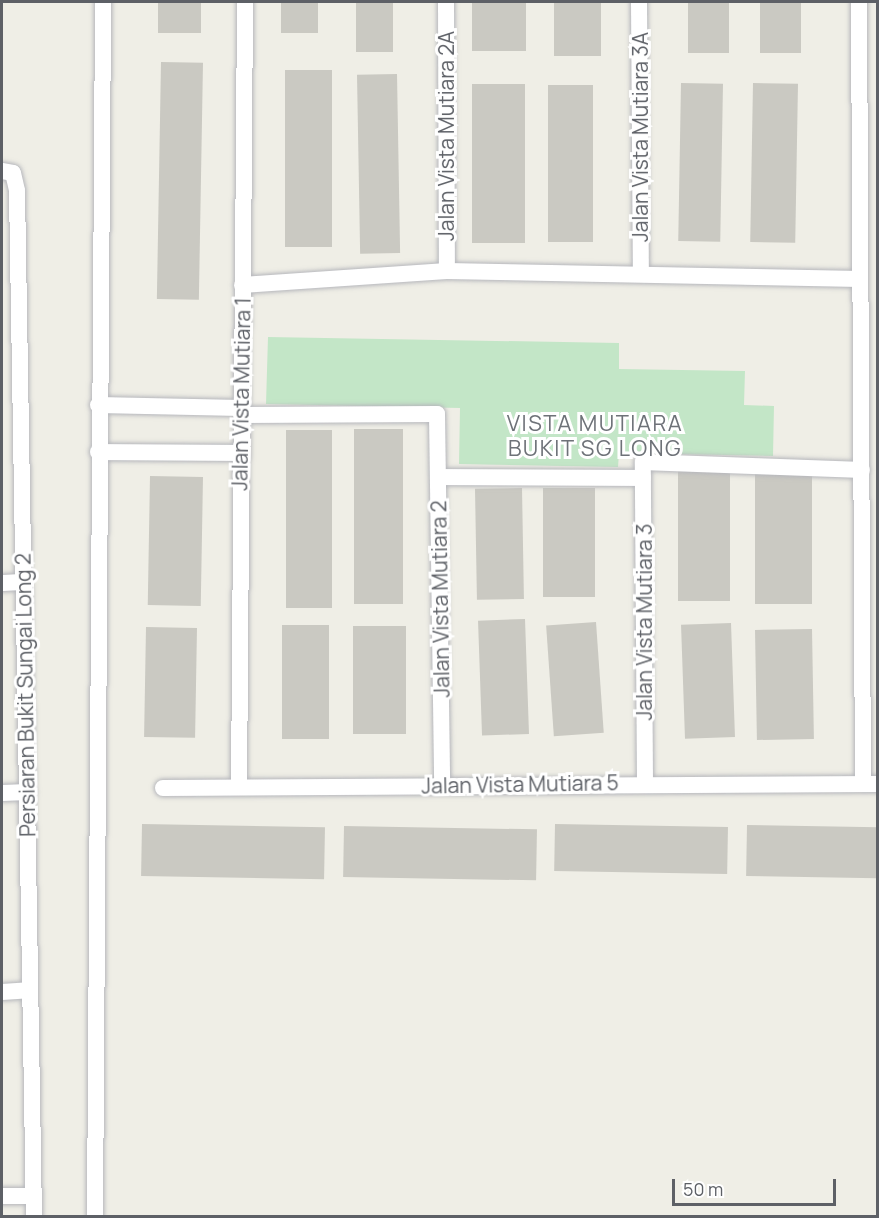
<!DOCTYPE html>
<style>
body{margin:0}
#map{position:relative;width:879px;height:1218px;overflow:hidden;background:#efeee6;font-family:Manrope,sans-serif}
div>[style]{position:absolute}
.green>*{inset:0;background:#c3e6c7}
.building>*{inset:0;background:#cac9c2;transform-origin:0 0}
.roads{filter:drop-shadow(0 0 2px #b6b7bc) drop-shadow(0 0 2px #b6b7bc)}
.street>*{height:16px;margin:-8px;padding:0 8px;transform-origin:8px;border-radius:8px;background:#fff}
span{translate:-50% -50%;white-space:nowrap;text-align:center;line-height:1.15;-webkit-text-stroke:6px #fff;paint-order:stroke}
.street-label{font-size:21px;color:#5d6066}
.neighbourhood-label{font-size:22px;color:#6e7278;letter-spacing:1.5px}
.frame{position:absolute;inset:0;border:3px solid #5d6066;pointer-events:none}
.scale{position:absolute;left:672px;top:1179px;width:164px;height:27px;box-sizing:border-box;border:3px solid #5d6066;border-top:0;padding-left:8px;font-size:18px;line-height:21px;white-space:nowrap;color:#5d6066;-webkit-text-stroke:4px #fff;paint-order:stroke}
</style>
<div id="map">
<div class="green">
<div style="clip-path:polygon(268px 337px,619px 343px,619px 369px,745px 371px,744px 405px,774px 406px,773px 456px,619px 453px,618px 467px,459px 464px,460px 408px,266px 404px)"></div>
</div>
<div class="building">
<div style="left:158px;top:2px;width:43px;height:31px"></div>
<div style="left:281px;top:2px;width:37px;height:31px"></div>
<div style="left:356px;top:2px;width:37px;height:50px"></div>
<div style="left:472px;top:2px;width:54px;height:49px"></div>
<div style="left:554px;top:2px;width:47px;height:54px"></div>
<div style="left:688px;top:2px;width:41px;height:51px"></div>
<div style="left:760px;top:2px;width:41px;height:51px"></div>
<div style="left:161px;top:62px;width:42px;height:237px;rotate:1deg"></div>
<div style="left:285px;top:70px;width:47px;height:177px"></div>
<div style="left:397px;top:74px;width:179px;height:40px;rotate:89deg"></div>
<div style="left:681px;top:83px;width:42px;height:158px;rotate:1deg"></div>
<div style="left:753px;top:83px;width:45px;height:159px;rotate:1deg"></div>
<div style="left:525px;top:84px;width:159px;height:53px;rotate:90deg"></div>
<div style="left:548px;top:85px;width:45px;height:157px"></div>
<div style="left:354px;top:429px;width:49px;height:175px"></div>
<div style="left:286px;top:430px;width:46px;height:178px"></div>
<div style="left:730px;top:467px;width:134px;height:52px;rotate:90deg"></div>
<div style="left:755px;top:472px;width:57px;height:132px"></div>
<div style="left:150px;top:476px;width:53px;height:129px;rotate:1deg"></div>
<div style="left:522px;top:488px;width:111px;height:47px;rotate:89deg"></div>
<div style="left:543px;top:488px;width:52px;height:109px"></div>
<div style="left:525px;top:619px;width:115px;height:47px;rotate:88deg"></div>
<div style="left:596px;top:622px;width:111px;height:50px;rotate:86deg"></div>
<div style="left:731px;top:623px;width:114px;height:50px;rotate:88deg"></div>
<div style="left:282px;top:625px;width:47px;height:114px"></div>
<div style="left:353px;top:626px;width:53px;height:108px"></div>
<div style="left:146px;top:627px;width:51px;height:110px;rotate:1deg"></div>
<div style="left:812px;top:629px;width:110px;height:57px;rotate:89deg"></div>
<div style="left:142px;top:824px;width:183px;height:52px;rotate:1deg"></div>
<div style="left:555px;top:824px;width:173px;height:47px;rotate:1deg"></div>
<div style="left:747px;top:825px;width:131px;height:51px;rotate:1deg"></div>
<div style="left:344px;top:826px;width:193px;height:51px;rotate:1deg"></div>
</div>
<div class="roads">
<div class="street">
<div style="left:446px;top:2px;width:269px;rotate:89.8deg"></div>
<div style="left:639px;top:2px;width:271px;rotate:89.6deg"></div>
<div style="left:859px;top:2px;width:781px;rotate:89.71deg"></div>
<div style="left:2px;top:171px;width:11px;rotate:10deg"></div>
<div style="left:13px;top:173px;width:18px;rotate:77deg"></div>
<div style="left:17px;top:191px;width:1025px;rotate:89.05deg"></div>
<div style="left:242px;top:285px;width:205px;rotate:-3.9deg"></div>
<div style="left:447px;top:271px;width:413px;rotate:1.1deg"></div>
<div style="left:98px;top:405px;width:143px;rotate:1.2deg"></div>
<div style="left:241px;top:415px;width:196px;rotate:-0.3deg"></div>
<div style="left:437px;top:414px;width:372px;rotate:89.2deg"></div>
<div style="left:98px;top:452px;width:142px;rotate:0.4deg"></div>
<div style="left:439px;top:477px;width:204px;rotate:0.3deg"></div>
<div style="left:2px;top:583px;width:20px;rotate:-3deg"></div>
<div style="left:645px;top:781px;width:319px;rotate:-90.4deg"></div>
<div style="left:643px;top:462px;width:219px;rotate:2.1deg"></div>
<div style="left:239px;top:787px;width:785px;rotate:-89.56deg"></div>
<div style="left:163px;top:788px;width:715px;rotate:-0.32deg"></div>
<div style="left:2px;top:793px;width:26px;rotate:-2deg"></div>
<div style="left:2px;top:992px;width:26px;rotate:-4deg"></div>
<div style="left:2px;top:1196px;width:32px"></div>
<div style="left:95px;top:1216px;width:1214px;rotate:-89.62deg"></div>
</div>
</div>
<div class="street-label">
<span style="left:446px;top:136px;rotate:-90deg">Jalan Vista Mutiara 2A</span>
<span style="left:640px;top:137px;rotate:-90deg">Jalan Vista Mutiara 3A</span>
<span style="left:241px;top:394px;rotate:-89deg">Jalan Vista Mutiara 1</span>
<span style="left:440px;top:599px;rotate:-91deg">Jalan Vista Mutiara 2</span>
<span style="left:644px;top:622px;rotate:-90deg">Jalan Vista Mutiara 3</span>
<span style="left:25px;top:695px;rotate:-91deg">Persiaran Bukit Sungai Long 2</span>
<span style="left:520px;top:784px;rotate:-1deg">Jalan Vista Mutiara 5</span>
</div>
<div class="neighbourhood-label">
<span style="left:595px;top:436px">VISTA MUTIARA<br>BUKIT SG LONG</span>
</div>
<div class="frame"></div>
<div class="scale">50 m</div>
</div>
